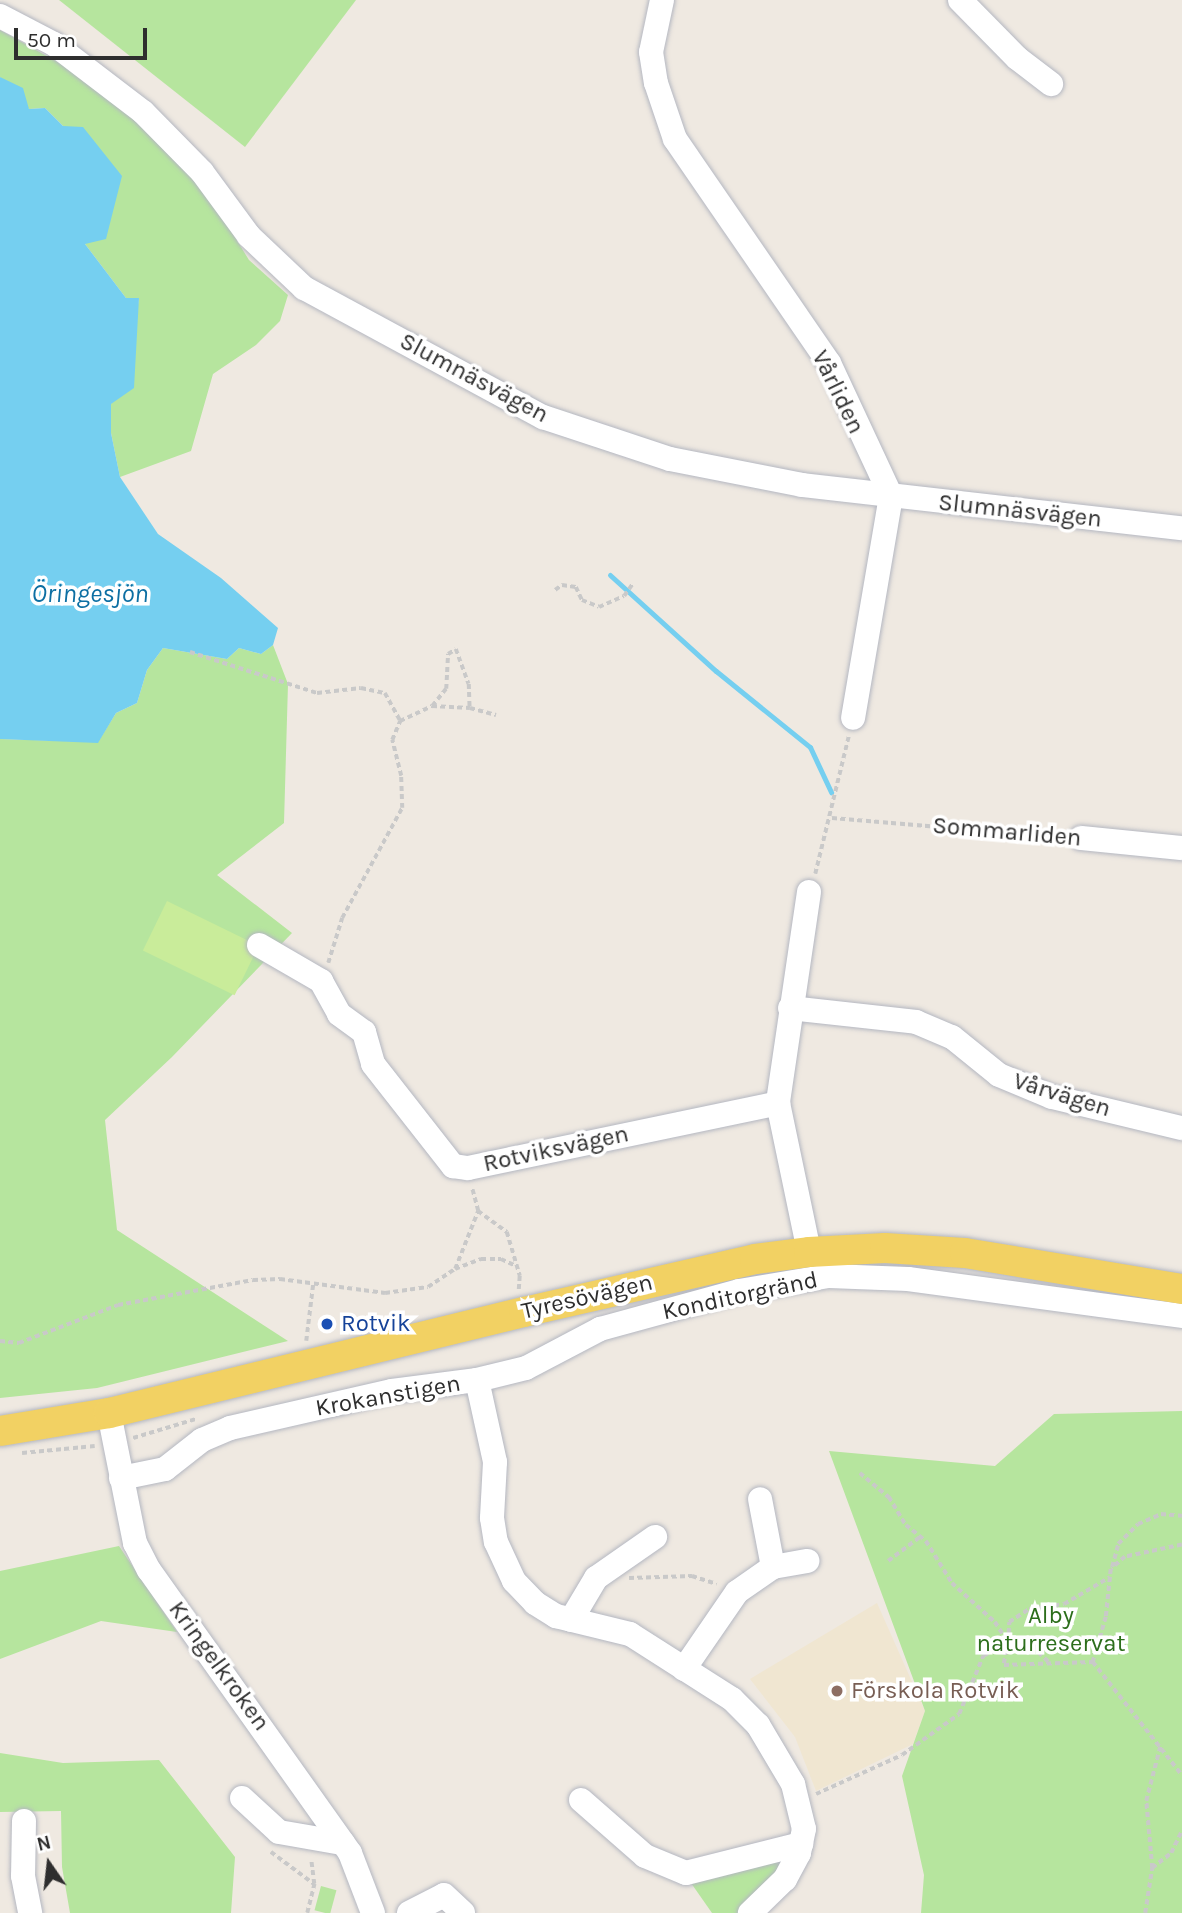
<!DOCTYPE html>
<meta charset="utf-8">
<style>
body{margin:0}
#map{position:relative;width:1182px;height:1913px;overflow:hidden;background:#efe9e1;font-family:Karla,sans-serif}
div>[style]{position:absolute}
.education>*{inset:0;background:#f0e6d1}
.green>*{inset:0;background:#b6e59e;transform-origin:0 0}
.pitch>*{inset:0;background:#c9ec9a;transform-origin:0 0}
.water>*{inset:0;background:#75cff0}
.stream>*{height:5px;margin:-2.5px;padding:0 2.5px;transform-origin:2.5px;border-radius:2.5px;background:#75cff0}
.path>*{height:3.5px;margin-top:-1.75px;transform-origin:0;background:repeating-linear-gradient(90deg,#c9c9c9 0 5px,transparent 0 8.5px)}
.roads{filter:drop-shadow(0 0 2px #b4b7c1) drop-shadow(0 0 2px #b4b7c1)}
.minor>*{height:24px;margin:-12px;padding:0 12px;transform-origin:12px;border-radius:12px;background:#fff}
.major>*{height:30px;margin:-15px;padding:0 15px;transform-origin:15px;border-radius:15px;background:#f2d163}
.dots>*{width:19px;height:19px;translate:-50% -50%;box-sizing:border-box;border:4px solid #fff;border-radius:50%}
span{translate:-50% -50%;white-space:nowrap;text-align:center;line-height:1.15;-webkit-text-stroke:7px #fff;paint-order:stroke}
.street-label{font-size:24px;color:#2e2e2e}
.transit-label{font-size:24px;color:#164399}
.left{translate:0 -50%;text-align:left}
.park-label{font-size:24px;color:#2c6e1b}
.education-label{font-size:24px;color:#785e54}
.water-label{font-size:26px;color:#0d6fa3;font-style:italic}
.north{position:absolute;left:14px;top:1829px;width:70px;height:70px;-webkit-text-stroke:5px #fff;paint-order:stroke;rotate:346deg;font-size:19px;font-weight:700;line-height:28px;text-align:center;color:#2e2e2e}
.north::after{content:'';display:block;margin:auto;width:24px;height:32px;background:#2e2e2e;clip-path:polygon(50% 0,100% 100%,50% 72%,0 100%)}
.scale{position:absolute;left:14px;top:28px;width:133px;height:32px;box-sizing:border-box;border:4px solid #2e2e2e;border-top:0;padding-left:9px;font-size:21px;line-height:24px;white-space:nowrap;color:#2e2e2e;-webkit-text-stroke:5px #fff;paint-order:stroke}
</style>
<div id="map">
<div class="education">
<div style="clip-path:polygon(877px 1603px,925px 1711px,913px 1744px,816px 1791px,795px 1737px,750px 1679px)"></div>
</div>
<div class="green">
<div style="clip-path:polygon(59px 0,356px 0,245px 147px)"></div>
<div style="clip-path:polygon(0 30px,63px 65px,142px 122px,194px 171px,249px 260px,288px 295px,280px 321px,256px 345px,213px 374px,191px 451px,120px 477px,111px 433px,111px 404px,134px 333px,139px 298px,126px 298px,85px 244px,63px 126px,45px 108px,29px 109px,0 77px)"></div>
<div style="clip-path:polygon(273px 645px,288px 684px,284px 823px,217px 875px,292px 933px,172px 1057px,105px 1120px,117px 1230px,288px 1341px,97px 1388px,0 1398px,0 739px,98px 742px,116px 713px,137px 703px,147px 670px,163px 648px,227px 659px,239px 648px,261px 654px)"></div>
<div style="clip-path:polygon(1182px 1411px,1182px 1913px,921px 1913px,924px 1875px,902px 1776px,925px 1711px,829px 1451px,995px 1466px,1054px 1414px)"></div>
<div style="clip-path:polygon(119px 1546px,177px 1632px,101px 1621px,0 1659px,0 1571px)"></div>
<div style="clip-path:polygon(0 1753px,63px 1763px,159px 1760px,235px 1857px,231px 1913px,70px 1913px,62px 1867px,61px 1811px,0 1812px)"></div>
<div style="clip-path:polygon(784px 1855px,781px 1876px,738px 1913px,712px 1913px,691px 1883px)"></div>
<div style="left:321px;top:1886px;width:16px;height:25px;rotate:15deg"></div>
</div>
<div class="pitch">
<div style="left:167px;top:901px;width:102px;height:55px;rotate:26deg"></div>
</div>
<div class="water">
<div style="clip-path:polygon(0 77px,23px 88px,29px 109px,45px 108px,63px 126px,83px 127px,122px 176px,106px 239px,85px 244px,126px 298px,139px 298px,134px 388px,111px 404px,111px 433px,120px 477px,158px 534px,221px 578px,278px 628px,273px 645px,261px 654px,239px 648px,227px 659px,163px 648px,147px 670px,137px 703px,116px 713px,98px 743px,0 739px)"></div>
</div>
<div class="stream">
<div style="left:610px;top:575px;width:143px;rotate:42.2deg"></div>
<div style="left:716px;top:671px;width:121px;rotate:39deg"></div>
<div style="left:810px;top:747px;width:50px;rotate:65deg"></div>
</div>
<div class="path">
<div style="left:555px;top:590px;width:9px;rotate:-36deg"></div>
<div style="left:562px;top:585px;width:14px;rotate:8deg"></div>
<div style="left:576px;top:587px;width:14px;rotate:65deg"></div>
<div style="left:582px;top:600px;width:18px;rotate:22deg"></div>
<div style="left:599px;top:607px;width:27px;rotate:-24deg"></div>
<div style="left:624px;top:596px;width:16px;rotate:-55deg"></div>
<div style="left:190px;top:652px;width:133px;rotate:17.9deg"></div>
<div style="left:317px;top:693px;width:44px;rotate:-6.5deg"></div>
<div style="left:361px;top:688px;width:25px;rotate:12deg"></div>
<div style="left:385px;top:693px;width:31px;rotate:61deg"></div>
<div style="left:432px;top:706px;width:38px;rotate:3deg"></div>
<div style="left:470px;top:708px;width:27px;rotate:15deg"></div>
<div style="left:832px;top:818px;width:229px;rotate:4.8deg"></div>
<div style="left:815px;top:874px;width:143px;rotate:-76.3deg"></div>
<div style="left:328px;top:963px;width:47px;rotate:-72.7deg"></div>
<div style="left:342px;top:918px;width:125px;rotate:-61.4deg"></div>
<div style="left:402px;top:808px;width:32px;rotate:-92deg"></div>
<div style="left:401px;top:776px;width:37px;rotate:-104deg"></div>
<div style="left:392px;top:740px;width:21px;rotate:-67deg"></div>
<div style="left:400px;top:721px;width:35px;rotate:-25deg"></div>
<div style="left:432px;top:706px;width:22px;rotate:-51deg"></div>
<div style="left:446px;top:689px;width:35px;rotate:-87deg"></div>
<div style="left:448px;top:654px;width:9px;rotate:-32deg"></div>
<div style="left:456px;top:649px;width:37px;rotate:70deg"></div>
<div style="left:469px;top:684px;width:24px;rotate:88deg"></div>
<div style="left:478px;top:1211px;width:36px;rotate:36deg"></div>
<div style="left:507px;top:1232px;width:46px;rotate:73.5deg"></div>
<div style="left:520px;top:1276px;width:14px;rotate:94deg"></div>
<div style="left:455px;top:1269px;width:28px;rotate:-21deg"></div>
<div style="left:481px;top:1259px;width:20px"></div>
<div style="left:501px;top:1259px;width:17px;rotate:25deg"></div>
<div style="left:0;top:1341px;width:19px;rotate:6deg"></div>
<div style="left:19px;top:1343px;width:106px;rotate:-21deg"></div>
<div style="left:118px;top:1305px;width:137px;rotate:-10.5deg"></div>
<div style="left:253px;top:1280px;width:27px;rotate:-2deg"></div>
<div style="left:280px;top:1279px;width:106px;rotate:7.6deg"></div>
<div style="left:385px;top:1293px;width:43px;rotate:-7.9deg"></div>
<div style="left:428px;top:1287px;width:32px;rotate:-34deg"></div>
<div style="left:455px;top:1269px;width:62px;rotate:-68.4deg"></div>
<div style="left:478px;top:1211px;width:24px;rotate:-105deg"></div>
<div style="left:306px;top:1341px;width:57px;rotate:-83deg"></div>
<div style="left:133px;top:1438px;width:66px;rotate:-16.8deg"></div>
<div style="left:22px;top:1453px;width:73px;rotate:-5.5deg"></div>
<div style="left:860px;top:1473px;width:38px;rotate:40deg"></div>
<div style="left:889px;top:1497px;width:33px;rotate:59deg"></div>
<div style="left:906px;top:1525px;width:26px;rotate:39deg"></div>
<div style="left:926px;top:1541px;width:49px;rotate:58.2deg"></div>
<div style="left:952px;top:1583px;width:58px;rotate:42.2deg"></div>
<div style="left:995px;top:1622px;width:24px;rotate:57deg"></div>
<div style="left:1008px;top:1642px;width:23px;rotate:100deg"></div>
<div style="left:1004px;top:1665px;width:89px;rotate:-1.9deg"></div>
<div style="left:1182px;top:1545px;width:58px;rotate:168.1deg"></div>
<div style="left:1125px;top:1557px;width:18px;rotate:139deg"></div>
<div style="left:1111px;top:1569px;width:48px;rotate:95.9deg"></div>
<div style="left:1106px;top:1617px;width:47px;rotate:106.1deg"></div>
<div style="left:1093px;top:1662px;width:144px;rotate:51.8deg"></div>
<div style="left:888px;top:1561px;width:40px;rotate:-37deg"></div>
<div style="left:1112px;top:1567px;width:24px;rotate:-75deg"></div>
<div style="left:1118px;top:1544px;width:28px;rotate:-45deg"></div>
<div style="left:1138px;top:1524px;width:25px;rotate:-23deg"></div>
<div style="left:1161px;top:1514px;width:21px;rotate:5deg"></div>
<div style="left:629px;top:1578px;width:63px;rotate:-1.8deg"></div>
<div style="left:692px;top:1576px;width:26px;rotate:18deg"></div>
<div style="left:1048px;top:1662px;width:19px;rotate:-137deg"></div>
<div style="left:1034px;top:1649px;width:27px;rotate:-165deg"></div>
<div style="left:1008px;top:1642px;width:20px;rotate:-87deg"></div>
<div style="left:1009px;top:1622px;width:24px;rotate:-33deg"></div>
<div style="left:1029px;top:1609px;width:35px;rotate:-8deg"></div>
<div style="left:1064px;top:1604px;width:53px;rotate:-30.4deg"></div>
<div style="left:816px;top:1794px;width:94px;rotate:-24.4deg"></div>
<div style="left:902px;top:1755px;width:70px;rotate:-35.7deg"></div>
<div style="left:959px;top:1714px;width:63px;rotate:-67.5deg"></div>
<div style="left:983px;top:1656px;width:29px;rotate:-29deg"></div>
<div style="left:271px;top:1852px;width:54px;rotate:36.7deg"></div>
<div style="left:1152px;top:1868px;width:24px;rotate:-38deg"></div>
<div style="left:1171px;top:1853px;width:25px;rotate:-64deg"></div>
<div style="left:307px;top:1913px;width:30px;rotate:-76deg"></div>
<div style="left:314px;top:1884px;width:25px;rotate:-97deg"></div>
<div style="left:1145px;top:1913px;width:46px;rotate:-81.2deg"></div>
<div style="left:1152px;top:1868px;width:67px;rotate:-95.1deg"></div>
<div style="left:1146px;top:1801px;width:56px;rotate:-75.5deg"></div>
</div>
<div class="roads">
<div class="minor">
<div style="left:662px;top:0;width:53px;rotate:101.9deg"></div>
<div style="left:651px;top:52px;width:31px;rotate:81deg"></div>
<div style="left:656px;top:83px;width:59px;rotate:71.3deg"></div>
<div style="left:675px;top:139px;width:272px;rotate:55.5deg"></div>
<div style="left:829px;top:363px;width:147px;rotate:65deg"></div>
<div style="left:891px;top:496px;width:225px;rotate:99.7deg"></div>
<div style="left:960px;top:0;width:81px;rotate:45.5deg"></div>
<div style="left:1017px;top:58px;width:43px;rotate:37.4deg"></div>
<div style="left:0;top:16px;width:61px;rotate:27.4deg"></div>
<div style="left:54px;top:44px;width:112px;rotate:37.4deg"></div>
<div style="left:143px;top:112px;width:84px;rotate:45.5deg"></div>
<div style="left:202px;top:172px;width:79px;rotate:53.7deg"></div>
<div style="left:249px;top:236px;width:76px;rotate:43.4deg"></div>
<div style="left:304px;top:288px;width:272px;rotate:28.4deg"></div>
<div style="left:543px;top:417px;width:134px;rotate:18.3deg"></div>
<div style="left:670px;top:459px;width:135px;rotate:11.1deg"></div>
<div style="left:802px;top:485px;width:382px;rotate:6.5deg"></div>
<div style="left:1081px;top:838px;width:101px;rotate:5.7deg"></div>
<div style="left:809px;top:892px;width:213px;rotate:98.4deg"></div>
<div style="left:778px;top:1103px;width:152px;rotate:78.2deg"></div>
<div style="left:259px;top:945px;width:72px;rotate:30.1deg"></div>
<div style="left:321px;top:981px;width:38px;rotate:61deg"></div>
<div style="left:339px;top:1014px;width:31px;rotate:36deg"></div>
<div style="left:364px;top:1032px;width:33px;rotate:74deg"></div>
<div style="left:373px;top:1064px;width:130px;rotate:51.9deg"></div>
<div style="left:453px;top:1166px;width:15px;rotate:8deg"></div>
<div style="left:468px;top:1168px;width:317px;rotate:-11.8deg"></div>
<div style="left:790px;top:1008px;width:127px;rotate:6.3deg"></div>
<div style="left:916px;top:1022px;width:39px;rotate:23deg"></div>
<div style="left:952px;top:1037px;width:60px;rotate:39deg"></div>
<div style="left:999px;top:1075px;width:57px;rotate:22.5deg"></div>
<div style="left:1052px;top:1097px;width:133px;rotate:13.5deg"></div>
<div style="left:477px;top:1380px;width:50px;rotate:-13.8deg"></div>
<div style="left:526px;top:1368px;width:84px;rotate:-27.8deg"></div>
<div style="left:600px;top:1329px;width:144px;rotate:-15.3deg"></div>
<div style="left:739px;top:1291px;width:91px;rotate:-9.5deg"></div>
<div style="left:829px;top:1276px;width:79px;rotate:2.2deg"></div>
<div style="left:908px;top:1279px;width:276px;rotate:7.7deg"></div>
<div style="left:109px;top:1413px;width:133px;rotate:78.7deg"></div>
<div style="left:135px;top:1543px;width:30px;rotate:63deg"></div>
<div style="left:149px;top:1570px;width:347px;rotate:54.6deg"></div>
<div style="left:350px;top:1853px;width:64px;rotate:69deg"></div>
<div style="left:121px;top:1478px;width:45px;rotate:-11.6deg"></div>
<div style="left:165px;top:1469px;width:47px;rotate:-38.1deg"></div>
<div style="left:202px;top:1440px;width:30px;rotate:-23deg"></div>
<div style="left:230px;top:1428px;width:166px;rotate:-12.9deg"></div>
<div style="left:392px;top:1391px;width:86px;rotate:-7.4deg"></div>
<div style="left:477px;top:1380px;width:84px;rotate:77.6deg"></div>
<div style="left:495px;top:1462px;width:56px;rotate:93.1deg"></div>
<div style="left:492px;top:1518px;width:24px;rotate:81deg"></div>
<div style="left:496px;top:1542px;width:43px;rotate:65.2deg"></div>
<div style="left:514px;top:1581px;width:30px;rotate:46deg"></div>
<div style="left:535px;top:1603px;width:25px;rotate:32deg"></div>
<div style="left:556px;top:1616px;width:76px;rotate:13.7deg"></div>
<div style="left:630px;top:1634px;width:121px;rotate:32.5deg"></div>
<div style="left:732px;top:1699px;width:37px;rotate:45deg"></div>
<div style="left:758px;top:1725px;width:69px;rotate:59.3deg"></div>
<div style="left:793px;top:1784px;width:46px;rotate:76.3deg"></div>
<div style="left:804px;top:1829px;width:25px;rotate:102deg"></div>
<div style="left:799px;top:1853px;width:30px;rotate:118deg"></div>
<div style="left:785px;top:1879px;width:49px;rotate:135.8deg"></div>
<div style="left:773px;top:1567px;width:35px;rotate:-10deg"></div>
<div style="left:571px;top:1620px;width:49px;rotate:-59.2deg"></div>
<div style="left:596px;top:1578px;width:72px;rotate:-34.8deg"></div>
<div style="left:684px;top:1669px;width:93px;rotate:-55.5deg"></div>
<div style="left:737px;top:1592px;width:44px;rotate:-34.8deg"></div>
<div style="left:773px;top:1567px;width:69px;rotate:-100.8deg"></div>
<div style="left:242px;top:1798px;width:50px;rotate:42.6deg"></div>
<div style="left:279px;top:1832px;width:65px;rotate:9.8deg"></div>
<div style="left:581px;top:1800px;width:85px;rotate:41.2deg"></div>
<div style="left:645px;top:1856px;width:44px;rotate:22.5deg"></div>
<div style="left:686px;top:1873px;width:119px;rotate:-14.2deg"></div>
<div style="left:24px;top:1821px;width:55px;rotate:91deg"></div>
<div style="left:23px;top:1876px;width:38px;rotate:79deg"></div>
<div style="left:409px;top:1913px;width:39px;rotate:-27deg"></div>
<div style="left:444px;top:1895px;width:26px;rotate:43deg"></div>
</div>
<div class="major">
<div style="left:0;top:1431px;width:110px;rotate:-9.4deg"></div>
<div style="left:109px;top:1413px;width:427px;rotate:-13.7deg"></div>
<div style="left:524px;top:1312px;width:237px;rotate:-12.9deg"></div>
<div style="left:755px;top:1259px;width:54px;rotate:-7.4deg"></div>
<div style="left:809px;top:1252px;width:76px;rotate:-3deg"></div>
<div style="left:885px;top:1248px;width:80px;rotate:3.6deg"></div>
<div style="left:965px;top:1253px;width:220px;rotate:9.4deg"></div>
</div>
</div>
<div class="dots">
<div style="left:327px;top:1324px;background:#1a4fb4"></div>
<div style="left:837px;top:1691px;background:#8d6e63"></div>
</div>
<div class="street-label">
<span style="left:474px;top:378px;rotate:28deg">Slumnäsvägen</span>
<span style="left:838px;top:392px;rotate:64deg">Vårliden</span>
<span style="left:1020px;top:511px;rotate:6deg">Slumnäsvägen</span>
<span style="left:1007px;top:832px;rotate:5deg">Sommarliden</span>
<span style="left:1062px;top:1095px;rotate:17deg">Vårvägen</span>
<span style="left:556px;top:1149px;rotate:-12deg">Rotviksvägen</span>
<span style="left:740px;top:1296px;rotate:-12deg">Konditorgränd</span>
<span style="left:587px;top:1297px;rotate:-13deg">Tyresövägen</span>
<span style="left:388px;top:1396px;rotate:-10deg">Krokanstigen</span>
<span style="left:219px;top:1666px;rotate:54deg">Kringelkroken</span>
</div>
<div class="transit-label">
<span class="left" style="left:341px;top:1324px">Rotvik</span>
</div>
<div class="park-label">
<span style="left:1051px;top:1630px">Alby<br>naturreservat</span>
</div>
<div class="education-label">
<span class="left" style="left:851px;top:1691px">Förskola Rotvik</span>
</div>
<div class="water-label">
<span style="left:90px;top:594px">Öringesjön</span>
</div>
<div class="north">N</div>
<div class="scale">50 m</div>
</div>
